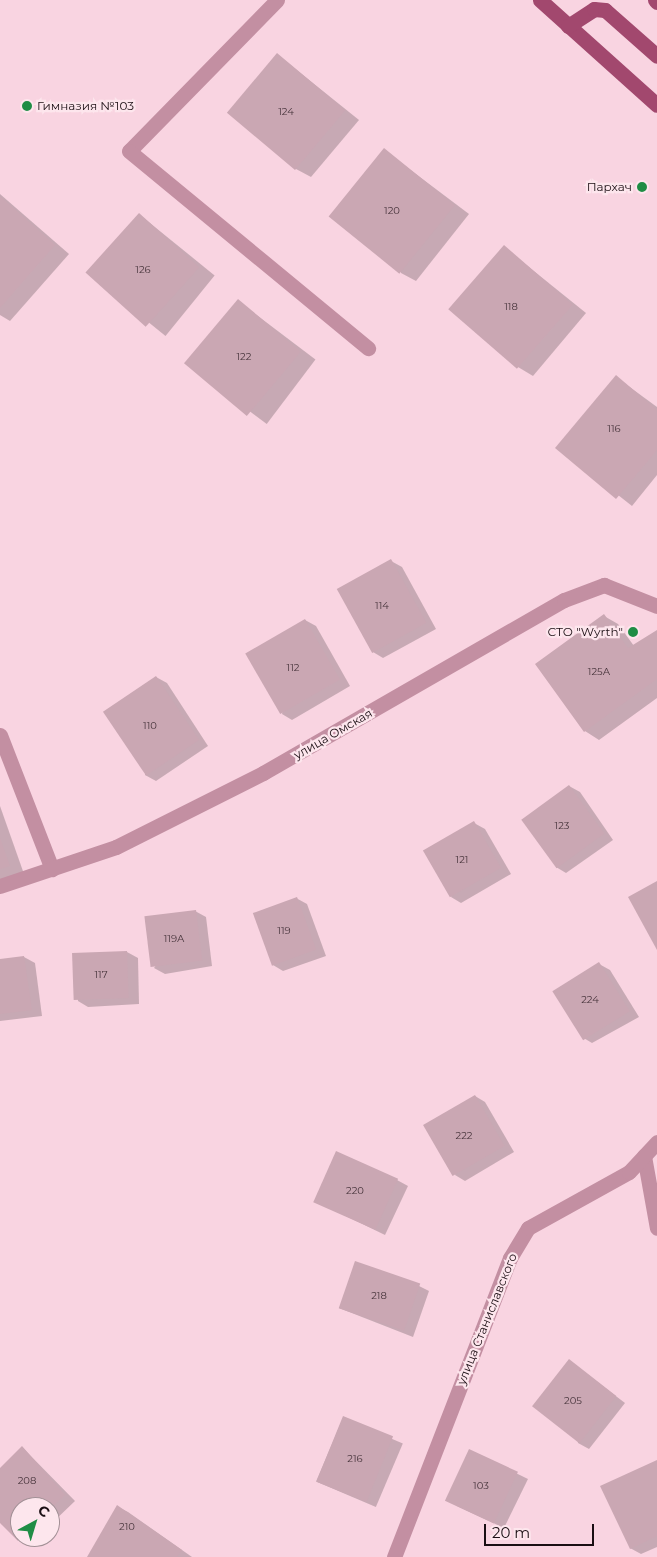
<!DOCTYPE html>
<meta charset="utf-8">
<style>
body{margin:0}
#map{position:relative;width:657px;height:1557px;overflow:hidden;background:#f9d4e1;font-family:Montserrat,sans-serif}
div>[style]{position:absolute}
.shadow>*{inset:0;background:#0003;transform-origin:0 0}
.building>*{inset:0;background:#caa7b3;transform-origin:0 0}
.street>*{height:15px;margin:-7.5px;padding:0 7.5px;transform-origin:7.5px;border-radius:7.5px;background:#c38fa2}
.primary>*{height:15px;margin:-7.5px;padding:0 7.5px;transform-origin:7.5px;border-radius:7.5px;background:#a2486e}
.dots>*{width:14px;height:14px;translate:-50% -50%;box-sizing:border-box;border:2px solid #fde6ed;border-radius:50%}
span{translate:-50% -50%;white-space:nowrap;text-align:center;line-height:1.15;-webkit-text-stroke:4.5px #fde6ed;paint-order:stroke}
.number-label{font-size:10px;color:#46343b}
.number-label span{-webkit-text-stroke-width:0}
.poi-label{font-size:12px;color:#1a0e13}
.left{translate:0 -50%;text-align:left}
.right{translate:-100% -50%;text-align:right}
.street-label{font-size:12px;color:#1a0e13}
.north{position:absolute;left:10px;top:1497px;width:50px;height:50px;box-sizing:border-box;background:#fde6ed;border:1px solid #a29096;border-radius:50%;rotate:39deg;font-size:14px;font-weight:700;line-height:20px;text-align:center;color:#1a0e13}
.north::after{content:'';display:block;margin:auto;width:18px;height:22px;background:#1f8d45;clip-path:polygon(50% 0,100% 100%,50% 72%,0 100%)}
.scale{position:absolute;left:484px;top:1524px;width:110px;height:22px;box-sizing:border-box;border:2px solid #1a0e13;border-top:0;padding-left:6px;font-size:15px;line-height:18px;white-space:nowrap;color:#1a0e13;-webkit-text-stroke:4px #fde6ed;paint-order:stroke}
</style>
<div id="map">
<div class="shadow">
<div style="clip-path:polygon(278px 55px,359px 120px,311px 177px,296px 169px)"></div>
<div style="clip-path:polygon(384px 150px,469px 214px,416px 281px,401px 273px)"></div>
<div style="clip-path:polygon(0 194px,69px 254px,10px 321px,0 315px)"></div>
<div style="left:140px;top:215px;width:96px;height:78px;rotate:39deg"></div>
<div style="clip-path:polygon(504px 247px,586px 313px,533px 376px,518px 367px)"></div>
<div style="left:238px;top:301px;width:97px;height:81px;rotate:37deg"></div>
<div style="clip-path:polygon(616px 377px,657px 407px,657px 475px,632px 506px,557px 447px)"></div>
<div style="clip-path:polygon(391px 561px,402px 567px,436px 629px,383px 658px,373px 652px)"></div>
<div style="clip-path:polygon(604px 616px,618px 624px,634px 646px,657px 631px,657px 698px,599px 740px,585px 731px)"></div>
<div style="clip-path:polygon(305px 620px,316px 626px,350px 686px,292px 720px,282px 714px)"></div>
<div style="clip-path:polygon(156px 677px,167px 683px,208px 746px,156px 781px,145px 775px)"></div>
<div style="clip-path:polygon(569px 786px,580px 792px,613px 840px,566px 873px,556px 867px)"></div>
<div style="clip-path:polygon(0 806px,24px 874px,0 882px)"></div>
<div style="clip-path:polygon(474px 823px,485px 829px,511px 874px,461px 903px,451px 897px)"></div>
<div style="clip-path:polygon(296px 898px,307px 904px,326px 956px,283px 971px,273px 965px)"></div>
<div style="clip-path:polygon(195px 911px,206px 917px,212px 966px,165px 974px,154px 968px)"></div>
<div style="clip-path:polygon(127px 952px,138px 958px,139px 1004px,88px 1007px,78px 1001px,74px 954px)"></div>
<div style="clip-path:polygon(24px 957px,35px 963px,42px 1016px,0 1021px,0 960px)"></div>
<div style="clip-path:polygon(599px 964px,610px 970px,639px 1017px,592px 1043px,582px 1037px)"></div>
<div style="clip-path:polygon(475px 1096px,485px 1102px,514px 1152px,465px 1181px,455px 1175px)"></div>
<div style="clip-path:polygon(397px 1180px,408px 1186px,385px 1235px,315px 1201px)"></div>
<div style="clip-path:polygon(419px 1286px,429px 1291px,413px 1337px,339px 1308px)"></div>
<div style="clip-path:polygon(570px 1361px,625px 1403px,589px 1449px,578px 1443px)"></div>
<div style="left:343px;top:1418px;width:65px;height:69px;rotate:23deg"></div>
<div style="clip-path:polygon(22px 1447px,75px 1501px,50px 1525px,50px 1507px,20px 1507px,20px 1537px,38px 1537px,29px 1546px,0 1521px,0 1470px)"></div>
<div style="clip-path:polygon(469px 1450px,528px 1479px,504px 1528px,457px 1506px)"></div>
<div style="clip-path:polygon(657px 1461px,657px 1547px,641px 1554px,630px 1548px)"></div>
<div style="clip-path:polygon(118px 1507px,128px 1512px,192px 1557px,89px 1557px)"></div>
</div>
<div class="building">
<div style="left:277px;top:53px;width:89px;height:78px;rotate:40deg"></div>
<div style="left:384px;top:148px;width:91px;height:88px;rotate:39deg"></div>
<div style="clip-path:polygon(0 196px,55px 245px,0 308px)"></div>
<div style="left:139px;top:213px;width:81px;height:80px;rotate:42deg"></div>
<div style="left:504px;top:245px;width:91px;height:85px;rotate:41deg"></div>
<div style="left:238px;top:299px;width:82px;height:84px;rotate:40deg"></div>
<div style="clip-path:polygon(616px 375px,657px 410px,657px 450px,616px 499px,555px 448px)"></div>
<div style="left:391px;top:559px;width:73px;height:62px;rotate:61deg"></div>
<div style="clip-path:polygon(604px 614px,628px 648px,657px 630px,657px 679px,584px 732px,535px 664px)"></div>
<div style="left:305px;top:619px;width:70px;height:69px;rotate:60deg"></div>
<div style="left:156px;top:676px;width:77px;height:64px;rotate:56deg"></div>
<div style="left:569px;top:785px;width:60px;height:59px;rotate:54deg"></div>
<div style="left:474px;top:821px;width:54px;height:59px;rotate:60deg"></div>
<div style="clip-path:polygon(0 838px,10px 866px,0 869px)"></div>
<div style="clip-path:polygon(657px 881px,657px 950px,628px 897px)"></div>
<div style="left:297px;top:897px;width:56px;height:47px;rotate:70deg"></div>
<div style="left:196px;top:910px;width:51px;height:52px;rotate:83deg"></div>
<div style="left:127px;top:951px;width:47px;height:55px;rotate:88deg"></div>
<div style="clip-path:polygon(24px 956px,32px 1010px,0 1014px,0 959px)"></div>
<div style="left:599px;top:962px;width:58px;height:55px;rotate:58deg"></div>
<div style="left:475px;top:1095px;width:59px;height:60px;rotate:60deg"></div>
<div style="left:336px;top:1151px;width:68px;height:56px;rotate:24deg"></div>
<div style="left:355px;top:1261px;width:69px;height:50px;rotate:19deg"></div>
<div style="left:569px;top:1359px;width:60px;height:60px;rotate:38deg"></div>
<div style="left:343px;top:1416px;width:54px;height:71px;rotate:22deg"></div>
<div style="clip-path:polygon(22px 1446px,65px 1495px,50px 1509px,20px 1507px,18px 1541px,0 1523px,0 1468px)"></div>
<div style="left:469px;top:1449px;width:54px;height:57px;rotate:25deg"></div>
<div style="clip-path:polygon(657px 1460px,657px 1536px,630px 1549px,600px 1486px)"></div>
<div style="clip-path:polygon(117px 1505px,182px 1550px,177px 1557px,87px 1557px)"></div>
</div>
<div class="street">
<div style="left:277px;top:0;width:211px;rotate:134.4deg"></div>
<div style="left:129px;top:151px;width:310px;rotate:39.5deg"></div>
<div style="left:0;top:735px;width:144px;rotate:68.8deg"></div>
<div style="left:0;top:886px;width:122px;rotate:-18.6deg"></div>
<div style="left:116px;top:847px;width:165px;rotate:-26.7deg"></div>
<div style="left:263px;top:773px;width:347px;rotate:-29.9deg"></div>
<div style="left:564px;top:600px;width:43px;rotate:-20.6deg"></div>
<div style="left:604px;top:585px;width:57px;rotate:21.6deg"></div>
<div style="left:644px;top:1156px;width:73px;rotate:79.8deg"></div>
<div style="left:394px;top:1557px;width:321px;rotate:-68.8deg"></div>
<div style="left:510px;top:1258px;width:35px;rotate:-59deg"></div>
<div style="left:528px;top:1228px;width:115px;rotate:-29deg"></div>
<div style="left:629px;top:1172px;width:41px;rotate:-47deg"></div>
</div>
<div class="primary">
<div style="left:540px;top:0;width:157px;rotate:41.9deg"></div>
<div style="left:655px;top:0;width:3px;rotate:45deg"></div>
<div style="left:568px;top:26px;width:31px;rotate:-33deg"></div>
<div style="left:594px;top:9px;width:11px;rotate:5deg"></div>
<div style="left:605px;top:10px;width:69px;rotate:41.5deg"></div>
</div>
<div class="dots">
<div style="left:27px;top:106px;background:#1f8d45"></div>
<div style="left:642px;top:187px;background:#1f8d45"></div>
<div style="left:633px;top:632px;background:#1f8d45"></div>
</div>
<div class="number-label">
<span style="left:286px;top:112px">124</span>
<span style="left:392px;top:211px">120</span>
<span style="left:143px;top:270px">126</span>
<span style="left:511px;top:307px">118</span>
<span style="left:244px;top:357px">122</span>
<span style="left:614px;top:429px">116</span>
<span style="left:382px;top:606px">114</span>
<span style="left:293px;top:668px">112</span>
<span style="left:599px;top:672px">125А</span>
<span style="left:150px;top:726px">110</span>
<span style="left:562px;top:826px">123</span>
<span style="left:462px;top:860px">121</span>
<span style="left:284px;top:931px">119</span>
<span style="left:174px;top:939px">119А</span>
<span style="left:101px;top:975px">117</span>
<span style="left:590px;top:1000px">224</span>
<span style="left:464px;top:1136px">222</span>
<span style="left:355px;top:1191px">220</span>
<span style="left:379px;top:1296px">218</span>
<span style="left:573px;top:1401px">205</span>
<span style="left:355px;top:1459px">216</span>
<span style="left:27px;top:1481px">208</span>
<span style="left:481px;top:1486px">103</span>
<span style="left:127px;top:1527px">210</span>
</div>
<div class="poi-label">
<span class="left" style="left:37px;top:106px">Гимназия №103</span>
<span class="right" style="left:632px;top:187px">Пархач</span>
<span class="right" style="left:623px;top:632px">СТО "Wyrth"</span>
</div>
<div class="street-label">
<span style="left:333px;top:734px;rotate:-30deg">улица Омская</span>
<span style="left:487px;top:1319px;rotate:-68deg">улица Станиславского</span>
</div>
<div class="north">С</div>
<div class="scale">20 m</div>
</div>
